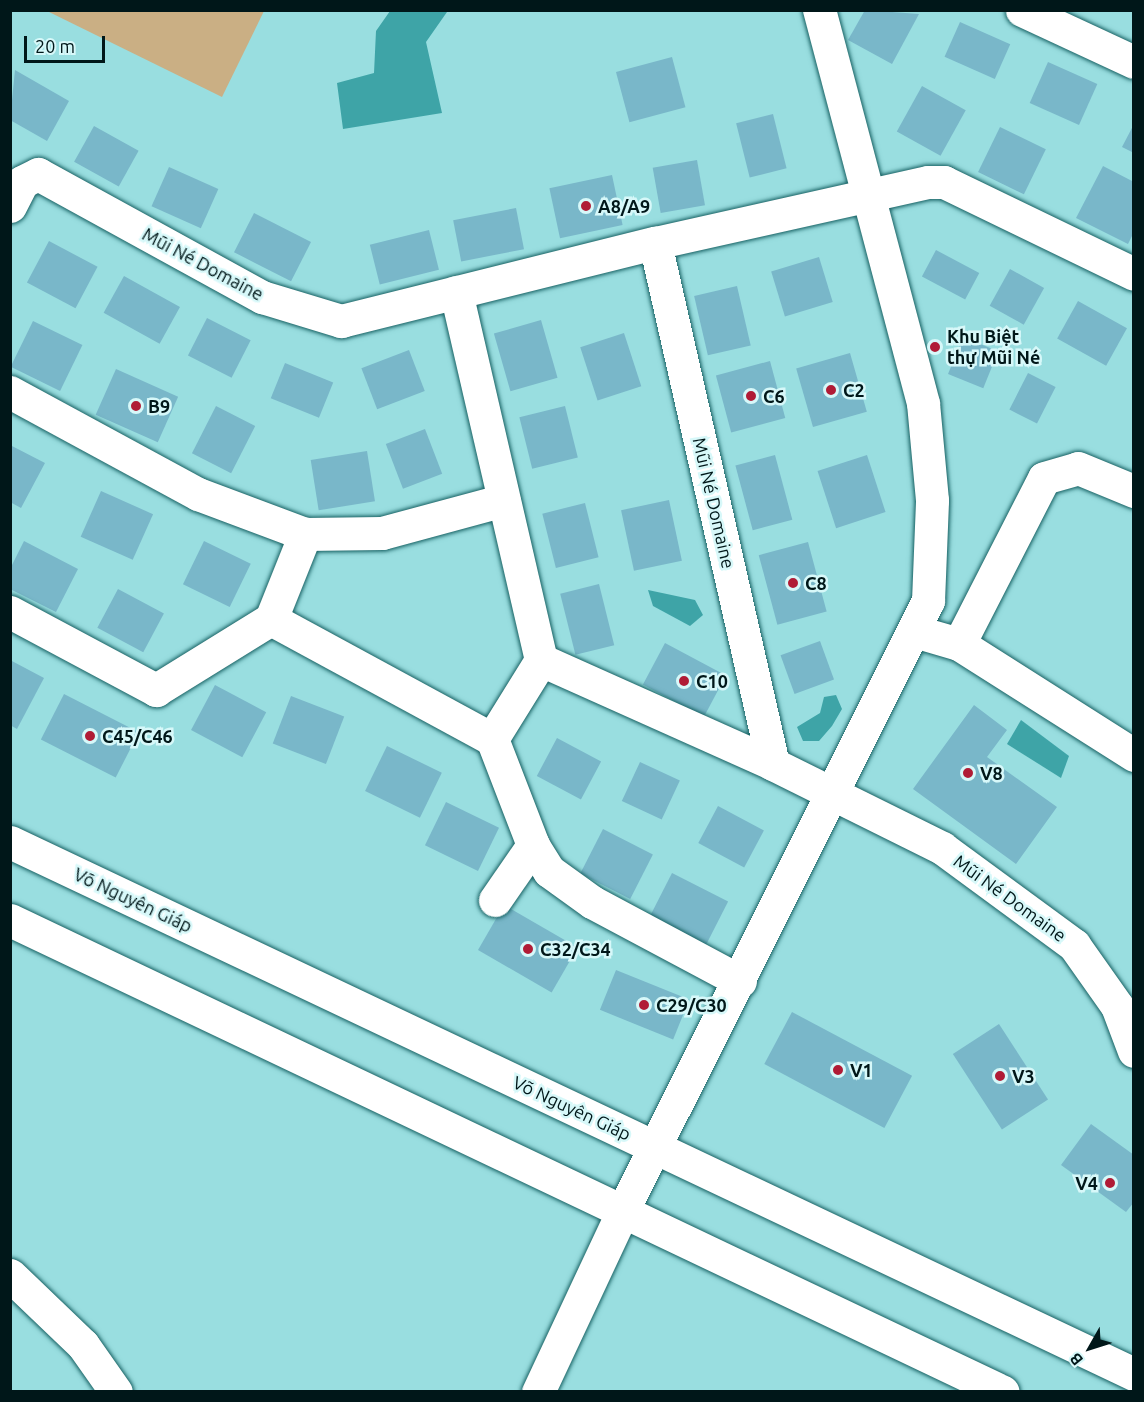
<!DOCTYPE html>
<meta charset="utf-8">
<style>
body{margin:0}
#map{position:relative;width:1144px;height:1402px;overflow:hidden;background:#99dee0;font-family:Ubuntu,sans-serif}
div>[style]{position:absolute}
.green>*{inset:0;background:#caaf84}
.water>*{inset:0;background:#3ea4a7}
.building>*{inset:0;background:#79b7c9;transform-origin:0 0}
.roads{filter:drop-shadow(0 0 2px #176163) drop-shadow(0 0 2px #176163)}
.minor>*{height:33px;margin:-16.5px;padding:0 16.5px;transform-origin:16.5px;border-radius:16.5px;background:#fff}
.major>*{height:33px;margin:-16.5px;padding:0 16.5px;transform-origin:16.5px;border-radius:16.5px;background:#fff}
.dots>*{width:16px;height:16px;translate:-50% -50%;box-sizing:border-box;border:3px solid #d7f8f9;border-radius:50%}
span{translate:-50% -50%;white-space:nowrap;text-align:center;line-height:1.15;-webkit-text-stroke:5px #d7f8f9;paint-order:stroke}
.poi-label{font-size:18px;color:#001719;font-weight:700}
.left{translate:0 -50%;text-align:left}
.right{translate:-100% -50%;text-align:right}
.street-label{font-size:18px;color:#001719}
.frame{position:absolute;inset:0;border:12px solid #001719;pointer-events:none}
.north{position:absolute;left:1060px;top:1318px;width:60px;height:60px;-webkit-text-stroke:4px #d7f8f9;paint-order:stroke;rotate:231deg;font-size:16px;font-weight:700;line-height:24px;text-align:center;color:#001719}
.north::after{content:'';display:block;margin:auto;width:21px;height:27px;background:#001719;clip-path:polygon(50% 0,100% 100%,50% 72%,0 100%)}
.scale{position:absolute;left:24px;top:36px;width:81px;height:27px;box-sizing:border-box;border:3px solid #001719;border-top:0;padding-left:8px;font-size:18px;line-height:21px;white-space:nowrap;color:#001719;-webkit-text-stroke:4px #d7f8f9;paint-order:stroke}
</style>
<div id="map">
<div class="green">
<div style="clip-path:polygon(47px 11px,264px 11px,222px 97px)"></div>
</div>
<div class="water">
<div style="clip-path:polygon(390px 11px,447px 12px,426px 42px,442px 113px,343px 129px,337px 83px,374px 73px,376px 31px)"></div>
<div style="clip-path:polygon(648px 590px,695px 600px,703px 615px,690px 626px,653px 606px)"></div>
<div style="clip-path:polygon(836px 695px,842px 709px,832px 726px,819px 741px,803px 741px,797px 727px,820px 713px,824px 697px)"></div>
<div style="clip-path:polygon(1021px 720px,1069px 756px,1061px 778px,1007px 744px)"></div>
</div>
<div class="building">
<div style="clip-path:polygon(865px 10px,919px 14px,892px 64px,848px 40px)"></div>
<div style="left:960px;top:22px;width:55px;height:38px;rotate:24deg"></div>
<div style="left:672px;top:57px;width:52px;height:58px;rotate:75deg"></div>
<div style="left:1048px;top:62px;width:54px;height:45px;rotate:24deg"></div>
<div style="clip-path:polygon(15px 70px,69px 101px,47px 141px,10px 120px)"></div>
<div style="left:922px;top:86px;width:50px;height:52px;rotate:29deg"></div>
<div style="left:773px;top:114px;width:56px;height:38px;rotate:76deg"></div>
<div style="clip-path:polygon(1134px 124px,1134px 153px,1122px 147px)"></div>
<div style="left:94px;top:126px;width:51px;height:41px;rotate:29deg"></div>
<div style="left:1000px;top:127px;width:51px;height:50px;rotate:26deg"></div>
<div style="left:697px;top:160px;width:46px;height:45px;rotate:80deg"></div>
<div style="clip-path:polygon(1103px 166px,1134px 182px,1134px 232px,1128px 244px,1076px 218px)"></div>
<div style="left:169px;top:167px;width:54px;height:43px;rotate:24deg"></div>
<div style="left:612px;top:175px;width:51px;height:64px;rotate:78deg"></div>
<div style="left:516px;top:208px;width:42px;height:64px;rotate:79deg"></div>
<div style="left:254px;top:213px;width:64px;height:44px;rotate:27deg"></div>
<div style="left:429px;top:230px;width:41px;height:61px;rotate:76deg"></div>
<div style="left:49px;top:241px;width:55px;height:47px;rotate:28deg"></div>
<div style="left:936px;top:250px;width:49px;height:30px;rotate:28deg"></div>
<div style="left:819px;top:257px;width:47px;height:50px;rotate:73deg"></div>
<div style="left:1010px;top:269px;width:39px;height:42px;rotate:29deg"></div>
<div style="left:124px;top:276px;width:64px;height:42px;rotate:29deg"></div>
<div style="left:737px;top:286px;width:61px;height:44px;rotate:77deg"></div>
<div style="left:1078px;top:301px;width:56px;height:43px;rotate:29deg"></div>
<div style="left:207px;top:318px;width:49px;height:42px;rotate:27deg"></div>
<div style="left:541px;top:320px;width:60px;height:49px;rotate:74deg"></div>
<div style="left:33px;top:321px;width:55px;height:51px;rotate:26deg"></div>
<div style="left:624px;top:333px;width:56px;height:46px;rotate:72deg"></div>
<div style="left:963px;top:337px;width:38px;height:40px;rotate:22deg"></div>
<div style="left:409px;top:350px;width:44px;height:51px;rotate:69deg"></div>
<div style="left:850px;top:353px;width:61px;height:56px;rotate:74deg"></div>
<div style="left:770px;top:361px;width:59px;height:56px;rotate:75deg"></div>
<div style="left:285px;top:363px;width:52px;height:38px;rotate:22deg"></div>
<div style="left:116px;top:369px;width:68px;height:50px;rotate:24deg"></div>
<div style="left:1028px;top:373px;width:31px;height:41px;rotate:27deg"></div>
<div style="left:216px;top:406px;width:44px;height:53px;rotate:27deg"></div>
<div style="left:565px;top:406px;width:53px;height:47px;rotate:76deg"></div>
<div style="left:425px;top:429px;width:48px;height:42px;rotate:69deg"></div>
<div style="clip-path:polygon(10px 445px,45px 463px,21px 508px,10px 502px)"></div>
<div style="left:367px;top:451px;width:51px;height:57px;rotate:81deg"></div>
<div style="left:775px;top:455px;width:67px;height:41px;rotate:75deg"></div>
<div style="left:867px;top:455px;width:60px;height:52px;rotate:72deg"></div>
<div style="left:101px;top:491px;width:57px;height:50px;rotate:24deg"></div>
<div style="left:669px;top:500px;width:62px;height:49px;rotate:78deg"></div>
<div style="left:585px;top:503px;width:56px;height:44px;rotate:76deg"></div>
<div style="clip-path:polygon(24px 541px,78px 569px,56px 612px,10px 589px,10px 569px)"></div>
<div style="left:204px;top:541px;width:52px;height:48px;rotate:26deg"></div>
<div style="left:808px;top:542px;width:72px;height:51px;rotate:75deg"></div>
<div style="left:599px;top:584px;width:63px;height:40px;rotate:76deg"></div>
<div style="left:118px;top:589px;width:52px;height:44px;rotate:28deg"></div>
<div style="left:820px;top:641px;width:41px;height:42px;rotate:70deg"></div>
<div style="left:665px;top:643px;width:69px;height:47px;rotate:28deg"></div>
<div style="clip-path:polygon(10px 660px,44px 678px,17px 729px,10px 725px)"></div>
<div style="left:215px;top:685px;width:58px;height:51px;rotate:28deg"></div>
<div style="left:64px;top:694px;width:84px;height:51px;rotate:27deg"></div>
<div style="left:291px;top:696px;width:57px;height:51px;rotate:21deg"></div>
<div style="clip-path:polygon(974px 705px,1007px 730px,987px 757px,1057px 807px,1016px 864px,913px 789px)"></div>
<div style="left:557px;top:738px;width:50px;height:43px;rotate:28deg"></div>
<div style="left:387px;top:746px;width:61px;height:50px;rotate:26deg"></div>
<div style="left:640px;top:762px;width:44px;height:43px;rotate:25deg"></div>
<div style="left:446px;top:802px;width:59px;height:48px;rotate:26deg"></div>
<div style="left:718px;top:806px;width:52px;height:42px;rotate:28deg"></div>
<div style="left:603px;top:829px;width:56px;height:50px;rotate:27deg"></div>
<div style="left:672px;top:873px;width:63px;height:48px;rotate:27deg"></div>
<div style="left:504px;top:905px;width:85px;height:52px;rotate:30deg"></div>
<div style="left:616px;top:970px;width:79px;height:43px;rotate:22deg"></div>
<div style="left:792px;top:1012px;width:136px;height:59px;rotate:28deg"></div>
<div style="left:999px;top:1024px;width:90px;height:55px;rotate:57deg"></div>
<div style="clip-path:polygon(1091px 1124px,1134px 1155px,1134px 1202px,1126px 1212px,1061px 1165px)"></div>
</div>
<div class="roads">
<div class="minor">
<div style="left:1022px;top:10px;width:123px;rotate:24.9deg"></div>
<div style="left:10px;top:206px;width:27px;rotate:-63deg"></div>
<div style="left:22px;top:182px;width:18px;rotate:-27deg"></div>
<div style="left:38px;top:174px;width:256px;rotate:28.8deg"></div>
<div style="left:262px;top:297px;width:83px;rotate:16.9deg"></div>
<div style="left:341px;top:321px;width:324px;rotate:-14deg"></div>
<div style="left:655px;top:243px;width:280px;rotate:-12.6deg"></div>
<div style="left:928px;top:182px;width:16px"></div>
<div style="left:944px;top:182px;width:211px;rotate:25.8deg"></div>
<div style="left:655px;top:243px;width:534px;rotate:77.24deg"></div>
<div style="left:456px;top:292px;width:378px;rotate:77deg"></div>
<div style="left:10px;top:392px;width:214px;rotate:28.5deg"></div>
<div style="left:198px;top:494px;width:114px;rotate:20.5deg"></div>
<div style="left:305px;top:534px;width:77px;rotate:-0.7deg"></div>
<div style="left:382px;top:533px;width:126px;rotate:-15.1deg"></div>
<div style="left:10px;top:612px;width:166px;rotate:28.1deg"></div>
<div style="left:156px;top:690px;width:135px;rotate:-31.7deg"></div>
<div style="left:271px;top:619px;width:92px;rotate:-68.2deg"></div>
<div style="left:271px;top:619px;width:251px;rotate:28.5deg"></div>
<div style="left:914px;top:631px;width:47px;rotate:16.1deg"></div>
<div style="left:959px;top:644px;width:186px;rotate:-62.9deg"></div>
<div style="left:1044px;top:478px;width:35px;rotate:-16deg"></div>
<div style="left:1078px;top:468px;width:61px;rotate:22.3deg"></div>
<div style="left:959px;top:644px;width:207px;rotate:32.4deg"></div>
<div style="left:495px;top:900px;width:67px;rotate:-55.4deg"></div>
<div style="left:740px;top:981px;width:168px;rotate:-151.9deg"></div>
<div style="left:592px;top:902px;width:53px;rotate:-144.2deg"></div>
<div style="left:549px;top:871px;width:31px;rotate:-122deg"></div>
<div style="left:533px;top:845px;width:114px;rotate:-111.1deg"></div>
<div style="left:492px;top:739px;width:93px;rotate:-58.2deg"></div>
<div style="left:541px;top:660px;width:254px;rotate:24.1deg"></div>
<div style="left:773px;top:764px;width:189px;rotate:26.4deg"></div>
<div style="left:942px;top:848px;width:164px;rotate:36.3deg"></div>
<div style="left:1074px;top:945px;width:75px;rotate:54.8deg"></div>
<div style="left:1117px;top:1006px;width:48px;rotate:69.3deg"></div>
<div style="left:10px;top:1275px;width:101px;rotate:43.8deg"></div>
<div style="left:83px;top:1345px;width:57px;rotate:54.9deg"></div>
<div style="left:538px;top:1392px;width:203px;rotate:-64.9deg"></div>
<div style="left:624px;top:1208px;width:679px;rotate:-63.4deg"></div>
<div style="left:928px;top:601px;width:101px;rotate:-87.7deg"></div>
<div style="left:932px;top:500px;width:97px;rotate:-95.3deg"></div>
<div style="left:923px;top:403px;width:407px;rotate:-104.8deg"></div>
</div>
<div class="major">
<div style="left:10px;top:842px;width:1244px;rotate:25.33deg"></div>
<div style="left:10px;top:920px;width:1099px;rotate:25.42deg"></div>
</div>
</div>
<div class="dots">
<div style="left:586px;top:206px;background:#b01c36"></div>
<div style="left:935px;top:347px;background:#b01c36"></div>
<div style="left:831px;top:390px;background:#b01c36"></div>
<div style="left:751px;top:396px;background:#b01c36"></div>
<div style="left:136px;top:406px;background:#b01c36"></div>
<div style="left:793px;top:583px;background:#b01c36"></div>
<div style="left:684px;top:681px;background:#b01c36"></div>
<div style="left:90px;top:736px;background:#b01c36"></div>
<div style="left:968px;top:773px;background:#b01c36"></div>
<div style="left:528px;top:949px;background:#b01c36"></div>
<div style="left:644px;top:1005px;background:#b01c36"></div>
<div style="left:838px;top:1070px;background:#b01c36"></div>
<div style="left:1000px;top:1076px;background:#b01c36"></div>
<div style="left:1110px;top:1183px;background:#b01c36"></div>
</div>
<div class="poi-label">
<span class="left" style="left:598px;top:206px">A8/A9</span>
<span class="left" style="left:947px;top:347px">Khu Biệt<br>thự Mũi Né</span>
<span class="left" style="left:843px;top:390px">C2</span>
<span class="left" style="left:763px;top:396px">C6</span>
<span class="left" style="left:148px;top:406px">B9</span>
<span class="left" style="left:805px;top:583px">C8</span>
<span class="left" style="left:696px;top:681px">C10</span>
<span class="left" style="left:102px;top:736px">C45/C46</span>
<span class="left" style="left:980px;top:773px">V8</span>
<span class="left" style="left:540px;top:949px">C32/C34</span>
<span class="left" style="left:656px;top:1005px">C29/C30</span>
<span class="left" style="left:850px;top:1070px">V1</span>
<span class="left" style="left:1012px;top:1076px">V3</span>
<span class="right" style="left:1098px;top:1183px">V4</span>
</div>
<div class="street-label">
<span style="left:203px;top:264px;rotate:28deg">Mũi Né Domaine</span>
<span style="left:714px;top:503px;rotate:77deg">Mũi Né Domaine</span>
<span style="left:1010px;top:898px;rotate:36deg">Mũi Né Domaine</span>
<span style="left:133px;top:900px;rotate:25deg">Võ Nguyên Giáp</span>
<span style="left:572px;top:1108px;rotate:25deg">Võ Nguyên Giáp</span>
</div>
<div class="frame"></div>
<div class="north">B</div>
<div class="scale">20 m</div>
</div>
